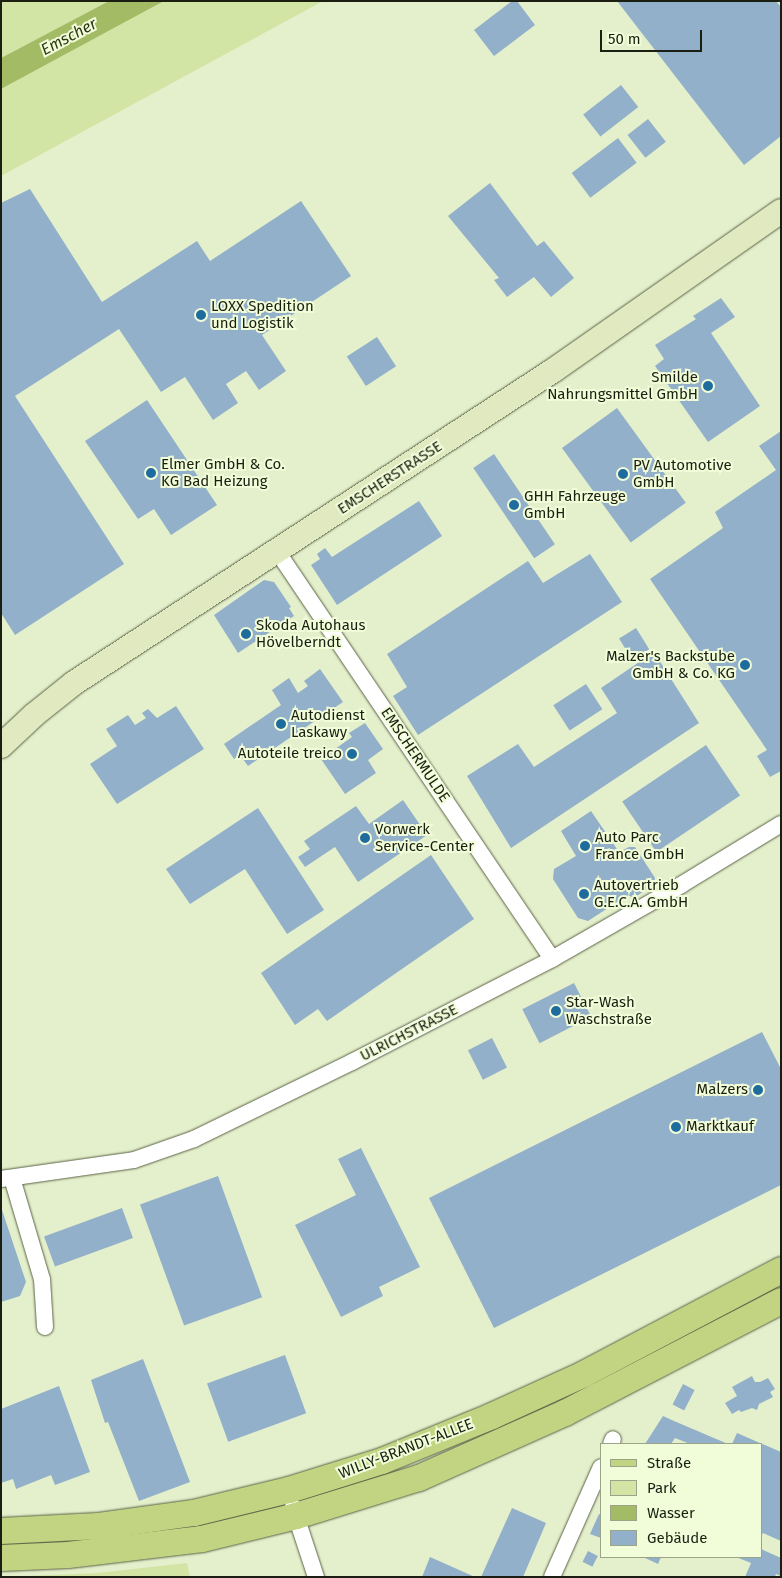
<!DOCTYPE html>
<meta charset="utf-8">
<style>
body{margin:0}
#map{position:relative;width:782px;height:1578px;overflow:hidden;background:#e4efcc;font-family:"Fira Sans",sans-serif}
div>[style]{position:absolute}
.green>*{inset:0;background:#d2e5a5}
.water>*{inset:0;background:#a4bb66}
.building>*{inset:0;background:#92b0c9;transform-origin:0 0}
.roads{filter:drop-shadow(0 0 1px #5a6345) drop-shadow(0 0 1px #5a6345)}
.street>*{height:16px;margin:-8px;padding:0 8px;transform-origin:8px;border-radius:8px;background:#fff}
.secondary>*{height:24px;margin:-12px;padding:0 12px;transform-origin:12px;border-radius:12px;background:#e0e9c0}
.primary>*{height:26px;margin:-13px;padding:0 13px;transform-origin:13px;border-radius:13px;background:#c2d482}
.dots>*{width:14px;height:14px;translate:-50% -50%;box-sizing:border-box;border:2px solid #f1fcd9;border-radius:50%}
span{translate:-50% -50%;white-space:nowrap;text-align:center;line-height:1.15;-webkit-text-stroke:4px #f1fcd9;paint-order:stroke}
.poi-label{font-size:15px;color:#1b1f12}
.left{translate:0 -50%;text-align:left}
.right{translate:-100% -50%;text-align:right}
.street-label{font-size:15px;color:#1b1f12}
.water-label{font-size:16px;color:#2f3814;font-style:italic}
.frame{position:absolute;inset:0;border:2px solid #1b1f12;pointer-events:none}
.legend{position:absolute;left:600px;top:1443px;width:162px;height:115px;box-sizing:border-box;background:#f1fcd9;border:1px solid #9ba489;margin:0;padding:6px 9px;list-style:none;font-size:15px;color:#1b1f12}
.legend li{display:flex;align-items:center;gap:10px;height:25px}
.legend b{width:25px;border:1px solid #9ba489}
.scale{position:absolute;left:600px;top:30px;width:102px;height:22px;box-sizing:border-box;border:2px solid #1b1f12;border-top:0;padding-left:6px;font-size:15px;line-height:18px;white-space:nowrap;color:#1b1f12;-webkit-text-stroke:4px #f1fcd9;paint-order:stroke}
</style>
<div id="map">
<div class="green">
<div style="clip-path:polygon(1px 1px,109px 1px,1px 58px)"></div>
<div style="clip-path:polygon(164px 1px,323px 1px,1px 176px,1px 89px)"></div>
<div style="clip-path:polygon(187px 1563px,190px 1577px,1px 1577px,97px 1573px)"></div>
</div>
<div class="water">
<div style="clip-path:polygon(109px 1px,164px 1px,1px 89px,1px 58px)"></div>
</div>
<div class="building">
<div style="clip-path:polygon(512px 1px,517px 1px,535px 25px,494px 56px,474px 30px)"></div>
<div style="clip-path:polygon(617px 1px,776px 1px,781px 7px,781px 136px,744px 165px)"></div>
<div style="left:621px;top:85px;width:28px;height:48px;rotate:52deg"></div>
<div style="left:648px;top:119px;width:29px;height:26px;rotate:52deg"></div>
<div style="left:618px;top:138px;width:31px;height:58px;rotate:53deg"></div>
<div style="clip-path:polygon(490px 183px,537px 246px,544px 241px,574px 278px,551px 297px,534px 277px,507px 297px,494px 280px,499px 278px,448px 216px)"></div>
<div style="clip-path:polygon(30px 189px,102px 302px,197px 241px,210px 261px,301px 201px,351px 276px,262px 335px,286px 371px,259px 390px,246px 371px,226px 384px,238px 403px,213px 420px,185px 377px,161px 392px,119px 329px,15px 396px,124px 564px,15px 635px,1px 613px,1px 203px)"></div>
<div style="clip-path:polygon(721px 298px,735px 317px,711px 333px,760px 406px,708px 442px,655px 366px,664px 359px,655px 345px,696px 319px,693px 316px)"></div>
<div style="left:377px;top:337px;width:35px;height:36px;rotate:57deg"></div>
<div style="clip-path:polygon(147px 400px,217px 505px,171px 535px,154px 509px,138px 519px,85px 441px)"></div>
<div style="left:617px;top:408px;width:117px;height:68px;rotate:54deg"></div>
<div style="clip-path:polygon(781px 431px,781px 771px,770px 777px,757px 756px,767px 750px,650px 579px,723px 528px,715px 512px,776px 470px,759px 446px)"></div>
<div style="left:494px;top:454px;width:109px;height:25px;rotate:56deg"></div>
<div style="clip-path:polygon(419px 501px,442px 536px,337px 605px,311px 565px,320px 559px,317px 554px,325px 548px,332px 557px)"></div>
<div style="clip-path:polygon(590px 554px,622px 602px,418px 735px,393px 696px,407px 687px,387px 654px,528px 561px,543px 583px)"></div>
<div style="clip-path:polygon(264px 580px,274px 582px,291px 607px,289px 608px,294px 616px,238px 653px,214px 615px)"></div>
<div style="left:636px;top:628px;width:25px;height:20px;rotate:58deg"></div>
<div style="clip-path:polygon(654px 652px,699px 723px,511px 848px,467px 776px,518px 744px,534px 767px,617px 713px,601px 688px)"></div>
<div style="clip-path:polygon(320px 669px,343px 702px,248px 766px,240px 755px,234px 759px,224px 744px,281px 705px,272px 690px,289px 678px,298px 693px,308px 686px,304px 681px)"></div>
<div style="left:586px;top:684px;width:30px;height:39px;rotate:57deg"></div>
<div style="clip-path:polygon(176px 706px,204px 749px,117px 804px,90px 764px,117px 746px,106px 729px,128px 715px,135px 725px,146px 718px,142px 713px,148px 709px,157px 718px)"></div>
<div style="clip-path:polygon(365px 723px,383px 749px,368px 760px,376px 773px,345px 794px,321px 759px,352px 737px,349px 733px)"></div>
<div style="left:706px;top:745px;width:61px;height:101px;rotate:56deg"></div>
<div style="clip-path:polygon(403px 800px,427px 835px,358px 882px,335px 847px,305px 867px,298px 857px,310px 849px,304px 841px,356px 806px,369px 824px)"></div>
<div style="clip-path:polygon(258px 808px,324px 910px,287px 934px,245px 869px,190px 904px,166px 869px)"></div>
<div style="clip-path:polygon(591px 811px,619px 852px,629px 847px,635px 847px,655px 878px,654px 884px,634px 898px,628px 895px,588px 921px,578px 918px,553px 879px,554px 869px,576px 856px,561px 831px)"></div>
<div style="clip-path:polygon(431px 855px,474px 919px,327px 1021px,318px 1009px,295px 1025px,261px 973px)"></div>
<div style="left:574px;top:983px;width:38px;height:58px;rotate:63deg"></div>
<div style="clip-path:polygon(762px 1032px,781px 1069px,781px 1185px,494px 1328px,429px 1198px)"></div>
<div style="left:492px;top:1038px;width:33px;height:27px;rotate:63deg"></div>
<div style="clip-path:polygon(361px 1148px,420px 1267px,379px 1287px,383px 1296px,341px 1317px,295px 1225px,356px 1195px,338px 1159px)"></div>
<div style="left:218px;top:1176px;width:129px;height:83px;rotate:70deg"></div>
<div style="clip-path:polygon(1px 1207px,26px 1282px,20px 1296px,1px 1302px)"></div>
<div style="left:122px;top:1208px;width:32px;height:83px;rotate:70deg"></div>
<div style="left:285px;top:1355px;width:62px;height:83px;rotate:70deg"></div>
<div style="clip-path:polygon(143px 1359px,190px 1482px,139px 1501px,108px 1422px,105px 1423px,91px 1380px)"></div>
<div style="clip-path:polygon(752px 1376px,755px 1382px,760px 1382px,768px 1378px,775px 1389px,770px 1392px,773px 1397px,759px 1404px,757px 1410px,752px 1408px,741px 1412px,739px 1410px,732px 1414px,725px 1403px,737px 1396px,732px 1387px)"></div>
<div style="left:683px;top:1384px;width:13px;height:23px;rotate:27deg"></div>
<div style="clip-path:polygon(59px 1386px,90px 1472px,55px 1485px,51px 1475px,16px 1489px,13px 1479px,1px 1483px,1px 1409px)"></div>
<div style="clip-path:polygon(663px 1416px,674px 1421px,728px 1444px,690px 1444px,675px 1438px,671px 1444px,645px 1444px)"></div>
<div style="clip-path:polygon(737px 1433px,781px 1452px,781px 1541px,763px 1533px,761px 1537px,761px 1444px,732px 1444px)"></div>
<div style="clip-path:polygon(512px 1508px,546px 1523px,523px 1577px,481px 1577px)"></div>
<div style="clip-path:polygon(599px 1514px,601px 1515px,601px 1538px,590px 1534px)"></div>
<div style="clip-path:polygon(761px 1549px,781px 1558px,781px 1576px,776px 1574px,775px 1577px,745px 1577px,751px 1563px,736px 1557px,761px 1557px)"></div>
<div style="left:588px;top:1551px;width:11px;height:12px;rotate:27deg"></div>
<div style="clip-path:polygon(430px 1557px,475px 1577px,422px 1577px)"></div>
<div style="clip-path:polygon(643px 1557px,661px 1557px,658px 1564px)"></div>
</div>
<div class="roads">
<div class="street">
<div style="left:277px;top:551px;width:492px;rotate:56deg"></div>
<div style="left:12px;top:1178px;width:105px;rotate:73.5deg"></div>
<div style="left:42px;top:1279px;width:48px;rotate:86.4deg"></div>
<div style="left:1px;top:1179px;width:134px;rotate:-8.1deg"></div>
<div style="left:134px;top:1160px;width:64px;rotate:-19.3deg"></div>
<div style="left:194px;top:1139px;width:176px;rotate:-26deg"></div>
<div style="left:352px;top:1062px;width:225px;rotate:-27.2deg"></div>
<div style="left:552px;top:959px;width:149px;rotate:-29.8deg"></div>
<div style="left:681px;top:885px;width:117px;rotate:-31.4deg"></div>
<div style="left:611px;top:1444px;width:5px;rotate:-68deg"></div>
<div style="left:293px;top:1507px;width:74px;rotate:71.8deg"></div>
<div style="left:552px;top:1577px;width:120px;rotate:-66deg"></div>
</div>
<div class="secondary">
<div style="left:1px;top:746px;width:45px;rotate:-43.2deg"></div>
<div style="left:34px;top:715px;width:51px;rotate:-38.7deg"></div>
<div style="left:74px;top:683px;width:573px;rotate:-33.11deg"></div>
<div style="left:554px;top:370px;width:277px;rotate:-35deg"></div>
</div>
<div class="primary">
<div style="left:1px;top:1531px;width:98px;rotate:-2.9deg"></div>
<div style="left:99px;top:1526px;width:96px;rotate:-7.8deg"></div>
<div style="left:194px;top:1513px;width:98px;rotate:-13.6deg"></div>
<div style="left:289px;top:1490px;width:97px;rotate:-17.3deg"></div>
<div style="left:382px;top:1461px;width:119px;rotate:-22.2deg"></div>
<div style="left:492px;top:1416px;width:101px;rotate:-24.5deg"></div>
<div style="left:584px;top:1374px;width:223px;rotate:-27.8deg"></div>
<div style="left:1px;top:1558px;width:67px;rotate:-2.6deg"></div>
<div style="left:68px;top:1555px;width:135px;rotate:-6.8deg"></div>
<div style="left:202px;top:1539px;width:97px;rotate:-13.7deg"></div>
<div style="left:296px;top:1516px;width:129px;rotate:-17.2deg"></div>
<div style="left:419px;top:1478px;width:160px;rotate:-24deg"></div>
<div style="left:565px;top:1413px;width:243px;rotate:-27.4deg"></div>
</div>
</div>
<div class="dots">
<div style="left:201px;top:315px;background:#1e6b9e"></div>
<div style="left:708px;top:386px;background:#1e6b9e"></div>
<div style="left:151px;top:473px;background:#1e6b9e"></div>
<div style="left:623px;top:474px;background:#1e6b9e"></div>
<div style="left:514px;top:505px;background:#1e6b9e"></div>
<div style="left:246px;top:634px;background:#1e6b9e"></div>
<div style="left:745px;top:665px;background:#1e6b9e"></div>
<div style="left:281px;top:724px;background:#1e6b9e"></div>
<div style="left:352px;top:754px;background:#1e6b9e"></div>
<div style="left:365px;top:838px;background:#1e6b9e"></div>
<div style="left:585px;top:846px;background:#1e6b9e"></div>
<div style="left:584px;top:894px;background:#1e6b9e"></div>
<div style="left:556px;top:1011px;background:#1e6b9e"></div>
<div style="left:758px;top:1090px;background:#1e6b9e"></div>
<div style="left:676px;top:1127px;background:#1e6b9e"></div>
</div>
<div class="poi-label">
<span class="left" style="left:211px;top:315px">LOXX Spedition<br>und Logistik</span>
<span class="right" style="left:698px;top:386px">Smilde<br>Nahrungsmittel GmbH</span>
<span class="left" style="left:161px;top:473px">Elmer GmbH &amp; Co.<br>KG Bad Heizung</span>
<span class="left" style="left:633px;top:474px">PV Automotive<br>GmbH</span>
<span class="left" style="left:524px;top:505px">GHH Fahrzeuge<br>GmbH</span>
<span class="left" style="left:256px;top:634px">Skoda Autohaus<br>Hövelberndt</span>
<span class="right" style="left:735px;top:665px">Malzer's Backstube<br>GmbH &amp; Co. KG</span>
<span class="left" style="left:291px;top:724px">Autodienst<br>Laskawy</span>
<span class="right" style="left:342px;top:754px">Autoteile treico</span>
<span class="left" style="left:375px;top:838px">Vorwerk<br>Service-Center</span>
<span class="left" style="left:595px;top:846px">Auto Parc<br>France GmbH</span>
<span class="left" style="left:594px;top:894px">Autovertrieb<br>G.E.C.A. GmbH</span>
<span class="left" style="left:566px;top:1011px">Star-Wash<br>Waschstraße</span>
<span class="right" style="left:748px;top:1090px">Malzers</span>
<span class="left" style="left:686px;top:1127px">Marktkauf</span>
</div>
<div class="street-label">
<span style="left:390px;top:478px;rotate:-33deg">EMSCHERSTRASSE</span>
<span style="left:415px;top:755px;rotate:56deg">EMSCHERMULDE</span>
<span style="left:409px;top:1033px;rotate:-27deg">ULRICHSTRASSE</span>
<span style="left:406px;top:1449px;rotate:-21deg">WILLY-BRANDT-ALLEE</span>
</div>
<div class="water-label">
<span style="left:69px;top:37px;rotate:-28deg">Emscher</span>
</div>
<div class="frame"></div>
<ul class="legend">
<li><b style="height:6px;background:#c2d482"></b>Straße</li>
<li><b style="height:14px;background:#d2e5a5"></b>Park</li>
<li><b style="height:14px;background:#a4bb66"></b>Wasser</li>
<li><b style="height:14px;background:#92b0c9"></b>Gebäude</li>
</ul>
<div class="scale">50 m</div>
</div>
